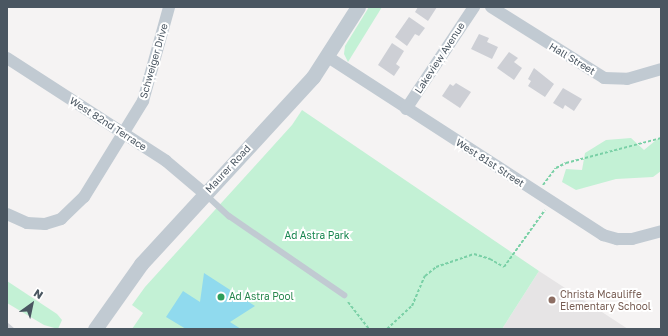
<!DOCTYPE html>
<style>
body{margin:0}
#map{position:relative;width:668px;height:336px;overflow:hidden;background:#f5f3f3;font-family:"Golos Text",sans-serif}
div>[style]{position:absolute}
.education>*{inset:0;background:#e6e4e5}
.green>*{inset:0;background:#c3f1d5}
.water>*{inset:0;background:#90daee}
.building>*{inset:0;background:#cdcfd5}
.path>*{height:2px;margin-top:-1px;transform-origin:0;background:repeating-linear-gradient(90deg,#7ad0a6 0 3px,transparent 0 5px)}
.service>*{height:6px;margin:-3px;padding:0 3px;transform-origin:3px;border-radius:3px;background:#c1cad2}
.minor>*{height:12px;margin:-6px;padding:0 6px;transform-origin:6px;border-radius:6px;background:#c1cad2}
.tertiary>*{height:15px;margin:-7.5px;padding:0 7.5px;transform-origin:7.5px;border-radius:7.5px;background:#c1cad2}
.dots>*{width:11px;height:11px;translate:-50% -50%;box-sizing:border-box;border:2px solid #fff;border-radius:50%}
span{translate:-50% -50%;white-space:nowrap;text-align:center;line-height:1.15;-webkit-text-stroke:4px #fff;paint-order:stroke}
.street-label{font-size:10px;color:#4a5661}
.park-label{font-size:10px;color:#17864f}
.education-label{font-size:10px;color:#785e54}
.left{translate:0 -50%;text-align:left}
.leisure-label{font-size:10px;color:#27864d}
.frame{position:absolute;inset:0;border:8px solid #4a5661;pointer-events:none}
.north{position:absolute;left:12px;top:284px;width:40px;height:40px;-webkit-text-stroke:3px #fff;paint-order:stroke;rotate:33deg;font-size:11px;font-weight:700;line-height:16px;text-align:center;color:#4a5661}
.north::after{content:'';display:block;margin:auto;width:14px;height:18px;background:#4a5661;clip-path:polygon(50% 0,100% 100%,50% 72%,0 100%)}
</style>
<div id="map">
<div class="education">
<div style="clip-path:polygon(539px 271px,628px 329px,502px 329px)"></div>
</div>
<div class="green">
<div style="clip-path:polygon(369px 7px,382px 7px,348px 62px,344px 54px,345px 46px)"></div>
<div style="clip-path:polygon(302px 110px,539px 271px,502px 329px,132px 329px,143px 313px,132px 305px,145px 287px,292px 125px)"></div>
<div style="clip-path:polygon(661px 136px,661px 171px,653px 177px,616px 179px,576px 190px,562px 182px,566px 169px,582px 170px,585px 153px,606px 140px,631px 138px,644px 150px)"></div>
<div style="clip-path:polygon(7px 281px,57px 314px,62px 320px,58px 329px,44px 325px,7px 303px)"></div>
</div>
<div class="water">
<div style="clip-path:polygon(204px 273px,255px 306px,230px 322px,241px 329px,186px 329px,166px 317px,183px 291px,200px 302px)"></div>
</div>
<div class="building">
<div style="clip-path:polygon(418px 7px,437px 7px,428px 21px,415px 12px)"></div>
<div style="clip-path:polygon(409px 17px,425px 28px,419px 36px,415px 34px,407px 46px,395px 37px)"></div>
<div style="clip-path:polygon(479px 34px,489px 38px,487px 42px,498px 47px,492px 59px,471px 49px)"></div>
<div style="clip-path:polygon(392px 43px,404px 51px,396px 64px,400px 67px,394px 76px,378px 65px)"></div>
<div style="clip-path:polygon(509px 52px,518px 58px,514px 62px,522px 68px,514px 80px,497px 68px)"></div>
<div style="clip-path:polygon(534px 68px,554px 84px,545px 97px,528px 86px,531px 81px,528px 79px)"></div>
<div style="clip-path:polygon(456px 83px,471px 92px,460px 108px,442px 96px,450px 84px,453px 86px)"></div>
<div style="clip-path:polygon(563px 88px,582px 99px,574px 111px,565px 105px,563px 109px,553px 103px)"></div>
<div style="clip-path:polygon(7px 322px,15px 329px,7px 329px)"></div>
</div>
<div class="path">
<div style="left:543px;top:185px;width:21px;rotate:-53deg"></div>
<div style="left:556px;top:168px;width:11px;rotate:-27deg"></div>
<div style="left:566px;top:163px;width:98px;rotate:-14.7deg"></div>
<div style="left:348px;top:302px;width:34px;rotate:52deg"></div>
<div style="left:387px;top:329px;width:34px;rotate:-43deg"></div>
<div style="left:412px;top:306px;width:33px;rotate:-67deg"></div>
<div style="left:425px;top:276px;width:14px;rotate:-39deg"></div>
<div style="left:436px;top:267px;width:40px;rotate:-18.9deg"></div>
<div style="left:474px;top:254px;width:17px;rotate:17deg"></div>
<div style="left:490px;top:259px;width:16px;rotate:30deg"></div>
<div style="left:504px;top:267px;width:70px;rotate:-54.3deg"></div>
</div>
<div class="service">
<div style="left:205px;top:194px;width:33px;rotate:43deg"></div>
<div style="left:229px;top:216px;width:140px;rotate:34.5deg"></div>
</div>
<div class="minor">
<div style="left:491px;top:7px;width:133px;rotate:32.1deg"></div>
<div style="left:604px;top:78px;width:23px;rotate:2deg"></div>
<div style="left:627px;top:79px;width:35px;rotate:-16deg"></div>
<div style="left:328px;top:57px;width:328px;rotate:32.9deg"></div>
<div style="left:603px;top:235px;width:15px;rotate:16deg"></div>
<div style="left:617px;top:239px;width:15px"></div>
<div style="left:632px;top:239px;width:30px;rotate:-15deg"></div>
<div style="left:7px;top:58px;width:189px;rotate:32.9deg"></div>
<div style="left:166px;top:161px;width:51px;rotate:40.2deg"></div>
<div style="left:406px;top:109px;width:123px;rotate:-56.3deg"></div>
<div style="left:7px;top:214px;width:22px;rotate:24deg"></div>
<div style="left:27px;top:223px;width:18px;rotate:3deg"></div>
<div style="left:45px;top:224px;width:17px;rotate:-17deg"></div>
<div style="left:61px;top:219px;width:32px;rotate:-44deg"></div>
<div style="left:84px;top:197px;width:113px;rotate:-58.4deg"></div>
<div style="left:143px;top:101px;width:98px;rotate:-74.5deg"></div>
</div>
<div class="tertiary">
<div style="left:95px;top:329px;width:80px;rotate:-54.7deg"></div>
<div style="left:141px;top:264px;width:254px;rotate:-47.4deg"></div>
<div style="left:313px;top:77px;width:83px;rotate:-57.3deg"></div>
</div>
<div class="dots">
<div style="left:221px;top:297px;background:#2e9e5b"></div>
<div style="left:552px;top:300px;background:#8d6e63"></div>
</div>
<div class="street-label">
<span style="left:440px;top:58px;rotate:-57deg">Lakeview Avenue</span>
<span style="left:572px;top:59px;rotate:31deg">Hall Street</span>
<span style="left:154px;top:61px;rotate:-74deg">Schweiger Drive</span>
<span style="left:108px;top:124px;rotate:33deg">West 82nd Terrace</span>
<span style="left:490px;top:163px;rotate:33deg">West 81st Street</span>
<span style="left:228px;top:169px;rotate:-47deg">Maurer Road</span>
</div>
<div class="park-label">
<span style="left:317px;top:236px">Ad Astra Park</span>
</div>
<div class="education-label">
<span class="left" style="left:560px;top:300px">Christa Mcauliffe<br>Elementary School</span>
</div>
<div class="leisure-label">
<span class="left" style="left:229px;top:297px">Ad Astra Pool</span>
</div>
<div class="frame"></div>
<div class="north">N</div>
</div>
